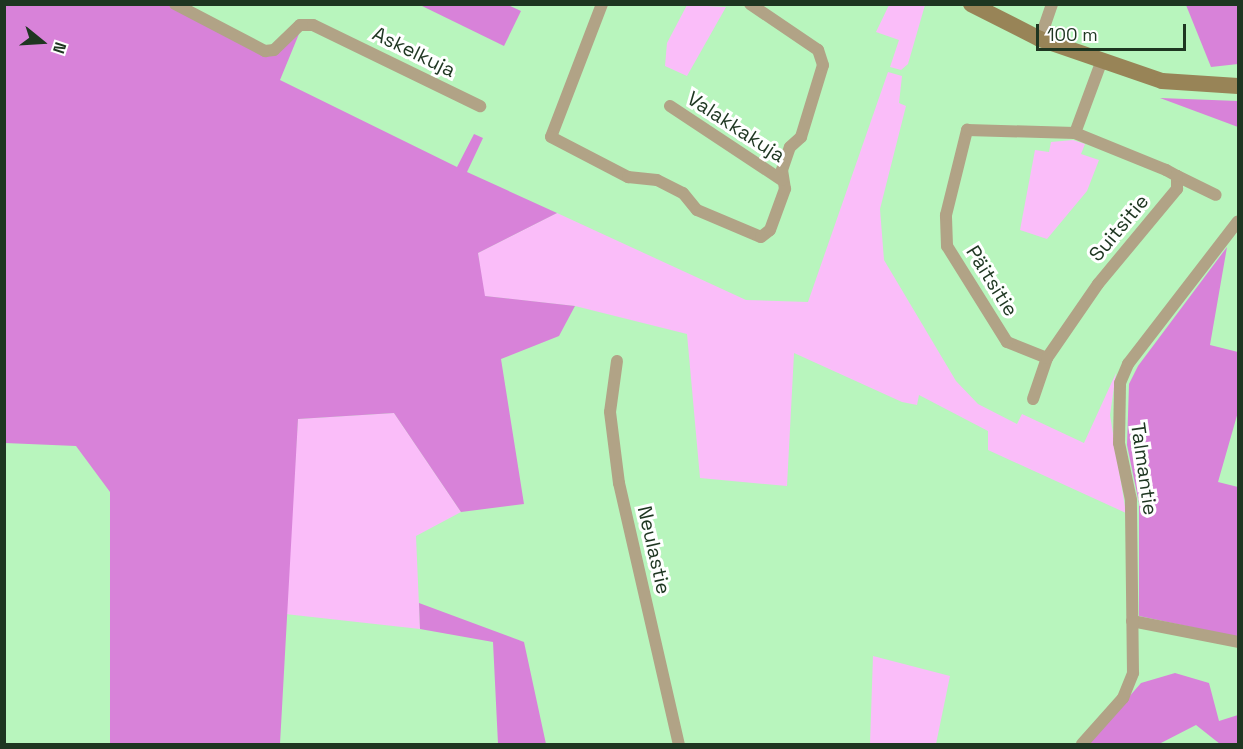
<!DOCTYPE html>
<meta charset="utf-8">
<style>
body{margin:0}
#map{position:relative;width:1243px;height:749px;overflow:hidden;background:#b8f5bd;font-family:"Space Grotesk",sans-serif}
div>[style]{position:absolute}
.green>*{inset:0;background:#fabdf9}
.forest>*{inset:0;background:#d882d9}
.street>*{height:12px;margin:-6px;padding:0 6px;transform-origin:6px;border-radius:6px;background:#b1a386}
.secondary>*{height:16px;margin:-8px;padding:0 8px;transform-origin:8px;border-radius:8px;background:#988457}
span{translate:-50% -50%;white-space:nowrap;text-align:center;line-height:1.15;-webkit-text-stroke:6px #fff;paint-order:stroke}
.street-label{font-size:20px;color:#1e3621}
.frame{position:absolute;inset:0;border:6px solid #1e3621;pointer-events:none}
.north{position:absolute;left:12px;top:12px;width:60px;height:60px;-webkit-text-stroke:4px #fff;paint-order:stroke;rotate:108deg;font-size:16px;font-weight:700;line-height:24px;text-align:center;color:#1e3621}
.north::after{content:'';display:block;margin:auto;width:21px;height:27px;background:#1e3621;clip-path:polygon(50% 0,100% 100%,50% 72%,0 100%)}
.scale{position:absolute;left:1036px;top:24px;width:150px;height:27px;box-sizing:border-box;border:3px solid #1e3621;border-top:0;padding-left:8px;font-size:18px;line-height:21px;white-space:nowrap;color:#1e3621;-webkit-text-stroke:4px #fff;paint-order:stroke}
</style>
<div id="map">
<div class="green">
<div style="clip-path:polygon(687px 5px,726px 7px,687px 76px,665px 66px,667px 43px)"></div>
<div style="clip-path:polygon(889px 5px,925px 5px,908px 64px,901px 70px,890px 67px,899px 40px,876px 32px)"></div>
<div style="clip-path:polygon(888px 72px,902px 76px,899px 103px,906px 106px,880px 209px,884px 260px,956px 381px,978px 404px,1017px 424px,1022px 414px,1084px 443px,1116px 373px,1110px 415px,1126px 513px,988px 450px,988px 431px,919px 395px,917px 405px,902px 402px,794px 353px,787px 486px,700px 478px,687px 334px,575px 306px,484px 296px,478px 253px,557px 213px,746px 300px,808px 302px)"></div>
<div style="clip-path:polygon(1073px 140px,1085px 144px,1081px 154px,1099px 160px,1087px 191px,1047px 239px,1020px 230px,1035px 150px,1049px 152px,1051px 142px)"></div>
<div style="clip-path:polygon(394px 413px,461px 512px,416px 536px,420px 629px,285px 614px,298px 419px)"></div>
<div style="clip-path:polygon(873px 656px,950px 676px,936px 744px,870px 744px)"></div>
</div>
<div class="forest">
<div style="clip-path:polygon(5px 5px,174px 5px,270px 54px,301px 29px,280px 80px,457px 167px,474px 134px,483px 138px,467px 172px,557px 213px,478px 253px,485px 296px,575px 306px,559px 336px,501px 359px,524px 504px,461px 512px,394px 413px,298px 419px,280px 744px,110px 744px,110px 492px,76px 446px,5px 443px)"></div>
<div style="clip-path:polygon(420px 5px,508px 5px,521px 11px,504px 46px)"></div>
<div style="clip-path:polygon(1186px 5px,1238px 5px,1238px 64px,1211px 67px)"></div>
<div style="clip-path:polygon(1160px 98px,1238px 101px,1238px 127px)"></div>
<div style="clip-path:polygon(1227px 247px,1210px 345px,1238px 352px,1238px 412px,1218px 482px,1238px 487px,1238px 637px,1139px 616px,1139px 503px,1127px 445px,1129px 384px,1138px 366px)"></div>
<div style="clip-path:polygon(419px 603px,524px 642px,546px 744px,498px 744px,493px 642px,420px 629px)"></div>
<div style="clip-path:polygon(1175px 673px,1209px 683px,1219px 721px,1238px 715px,1238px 744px,1220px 744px,1196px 725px,1159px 744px,1088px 744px,1141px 683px)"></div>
</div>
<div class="street">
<div style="left:175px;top:4px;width:102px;rotate:27.6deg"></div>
<div style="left:265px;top:51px;width:9px;rotate:-6deg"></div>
<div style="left:274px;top:50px;width:36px;rotate:-44deg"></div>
<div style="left:300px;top:25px;width:13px"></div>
<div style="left:313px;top:25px;width:186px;rotate:25.9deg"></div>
<div style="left:602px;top:4px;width:142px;rotate:111deg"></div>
<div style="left:551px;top:137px;width:87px;rotate:27.5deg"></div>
<div style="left:628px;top:177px;width:29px;rotate:6deg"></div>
<div style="left:657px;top:180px;width:29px;rotate:27deg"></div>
<div style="left:683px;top:193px;width:22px;rotate:51deg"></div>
<div style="left:697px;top:210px;width:69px;rotate:22.9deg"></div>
<div style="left:761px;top:237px;width:11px;rotate:-38deg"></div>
<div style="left:770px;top:230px;width:44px;rotate:-69.9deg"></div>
<div style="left:785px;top:189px;width:19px;rotate:-99deg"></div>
<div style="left:782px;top:170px;width:24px;rotate:-71deg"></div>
<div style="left:790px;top:147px;width:15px;rotate:-42deg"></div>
<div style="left:801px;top:137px;width:75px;rotate:-73deg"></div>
<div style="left:823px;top:65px;width:16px;rotate:-108deg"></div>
<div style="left:818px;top:50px;width:82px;rotate:-145.9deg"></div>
<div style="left:1040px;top:39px;width:37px;rotate:-71deg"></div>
<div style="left:670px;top:106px;width:134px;rotate:33.5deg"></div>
<div style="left:1075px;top:133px;width:78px;rotate:-69.7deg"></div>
<div style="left:1177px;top:176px;width:43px;rotate:26deg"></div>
<div style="left:1047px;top:358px;width:43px;rotate:-158.2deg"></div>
<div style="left:1007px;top:342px;width:113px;rotate:-122deg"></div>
<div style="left:947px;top:246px;width:31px;rotate:-92deg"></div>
<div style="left:946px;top:215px;width:88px;rotate:-76.1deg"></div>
<div style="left:967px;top:130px;width:108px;rotate:1.6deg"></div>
<div style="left:617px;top:361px;width:51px;rotate:97.8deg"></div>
<div style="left:610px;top:412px;width:72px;rotate:82.8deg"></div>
<div style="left:619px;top:483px;width:268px;rotate:77.1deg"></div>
<div style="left:1033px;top:399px;width:43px;rotate:-71.1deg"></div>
<div style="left:1047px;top:358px;width:90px;rotate:-55.4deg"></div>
<div style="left:1098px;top:284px;width:124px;rotate:-50.3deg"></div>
<div style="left:1177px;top:189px;width:13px;rotate:-90deg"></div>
<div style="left:1177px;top:176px;width:13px;rotate:-151deg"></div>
<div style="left:1166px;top:170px;width:98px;rotate:-157.9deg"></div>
<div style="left:1132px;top:621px;width:108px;rotate:11.2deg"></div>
<div style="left:1082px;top:744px;width:62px;rotate:-48.3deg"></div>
<div style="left:1123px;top:698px;width:27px;rotate:-68deg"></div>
<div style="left:1133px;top:673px;width:173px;rotate:-90.7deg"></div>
<div style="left:1131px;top:500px;width:58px;rotate:-101.9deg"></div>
<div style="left:1119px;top:443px;width:60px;rotate:-89deg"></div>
<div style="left:1120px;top:383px;width:21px;rotate:-67deg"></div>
<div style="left:1128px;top:364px;width:180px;rotate:-52.4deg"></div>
</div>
<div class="secondary">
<div style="left:971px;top:4px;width:77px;rotate:26.9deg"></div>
<div style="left:1040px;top:39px;width:129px;rotate:19deg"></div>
<div style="left:1162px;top:81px;width:76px;rotate:3.8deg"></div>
</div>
<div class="street-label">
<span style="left:414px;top:52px;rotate:26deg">Askelkuja</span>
<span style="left:736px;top:127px;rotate:33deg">Valakkakuja</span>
<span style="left:1119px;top:228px;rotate:-50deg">Suitsitie</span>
<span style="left:992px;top:281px;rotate:58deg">Päitsitie</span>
<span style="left:1144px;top:469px;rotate:82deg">Talmantie</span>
<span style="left:654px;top:550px;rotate:77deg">Neulastie</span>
</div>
<div class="frame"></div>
<div class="north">N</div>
<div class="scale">100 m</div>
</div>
